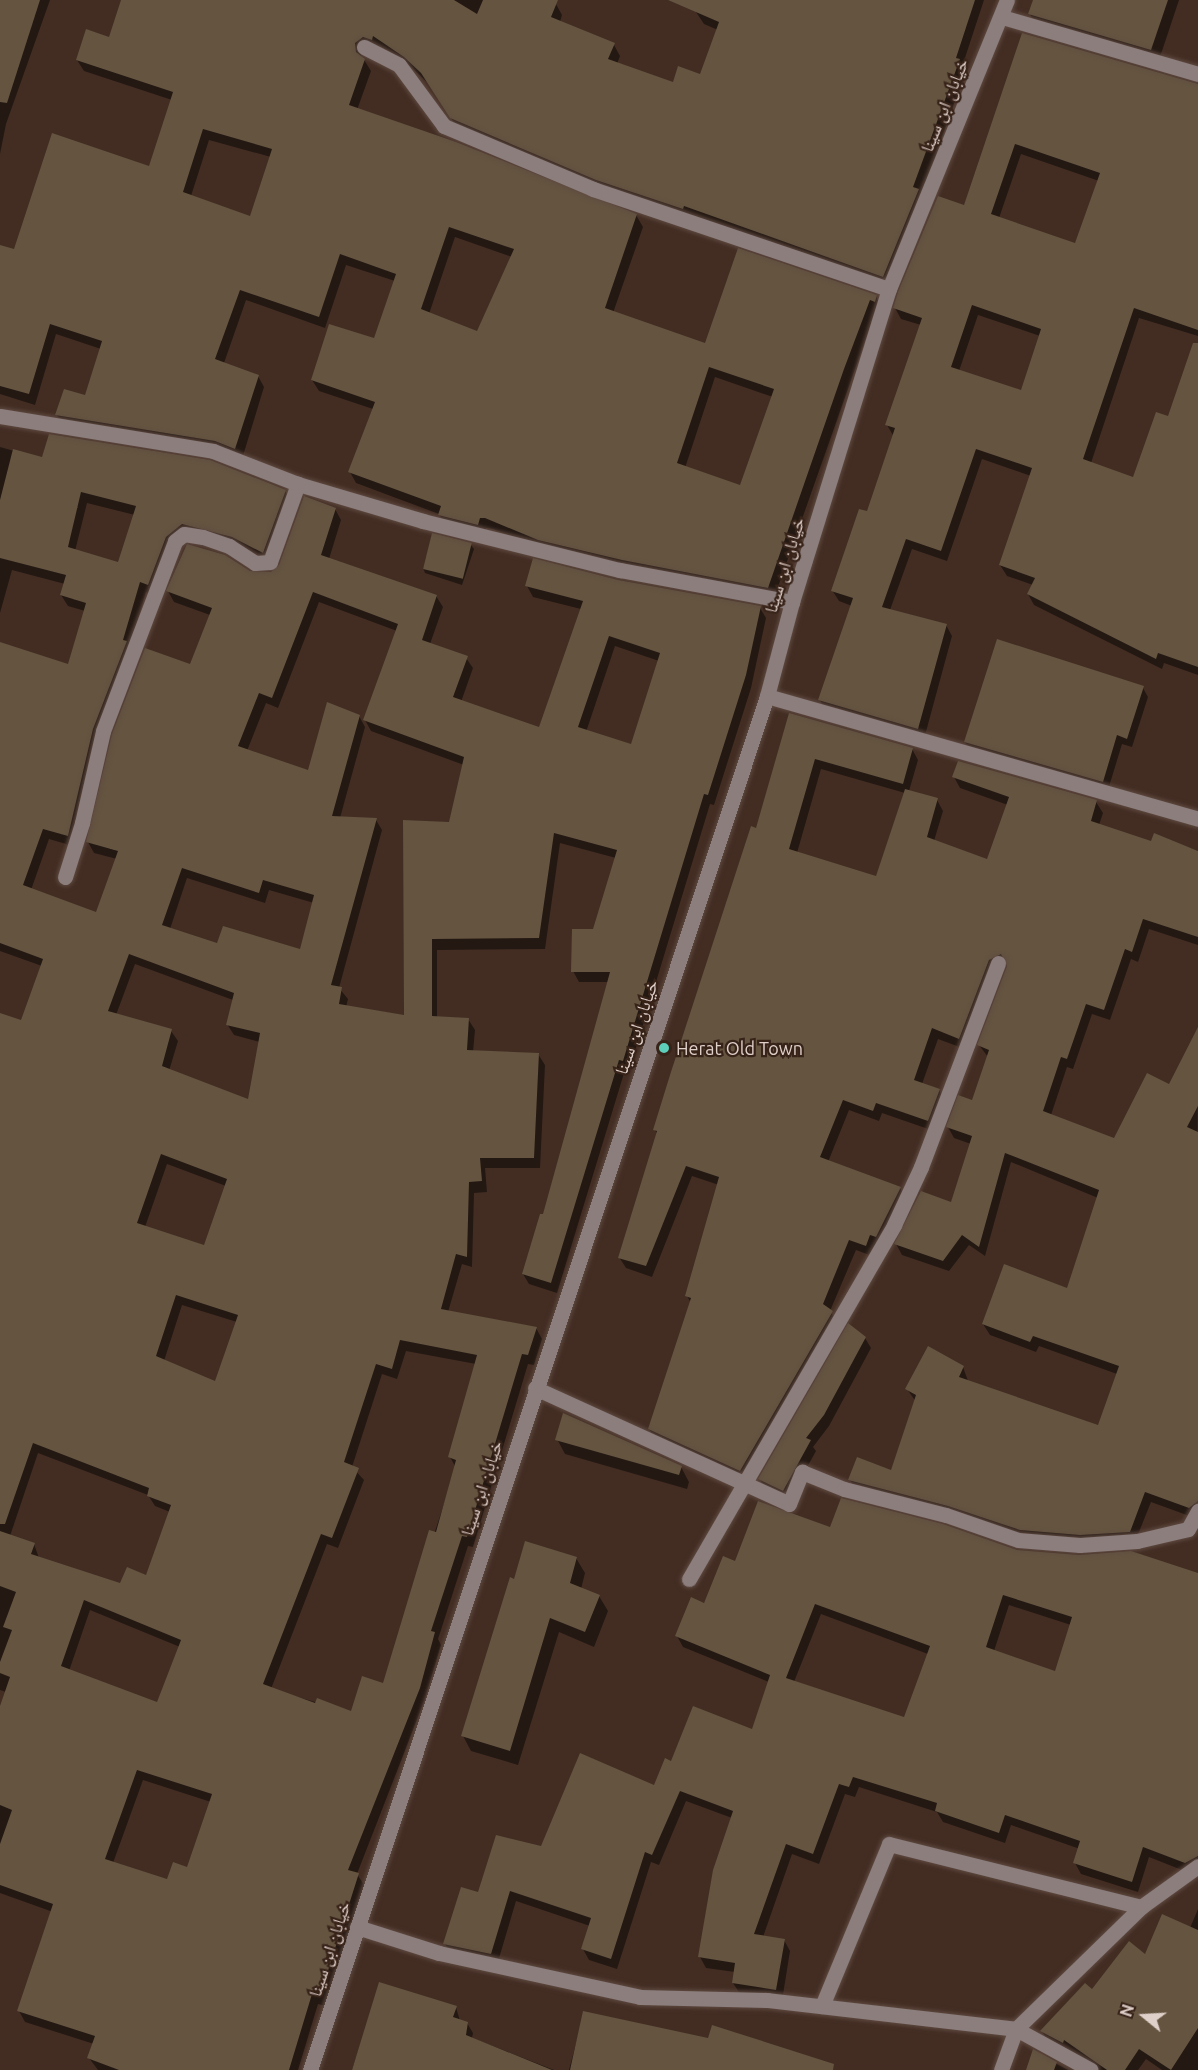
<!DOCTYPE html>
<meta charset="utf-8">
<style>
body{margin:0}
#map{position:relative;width:1198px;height:2070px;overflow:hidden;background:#432d23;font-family:Ubuntu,"Noto Naskh Arabic",sans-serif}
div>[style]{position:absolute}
.shadow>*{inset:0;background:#0007}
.building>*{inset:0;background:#645440;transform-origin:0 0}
.roads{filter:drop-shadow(0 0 2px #5f4a41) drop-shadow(0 0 2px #5f4a41)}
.minor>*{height:15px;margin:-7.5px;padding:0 7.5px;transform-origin:7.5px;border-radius:7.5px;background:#8b7e7d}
.dots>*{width:16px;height:16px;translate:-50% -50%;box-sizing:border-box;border:3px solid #382319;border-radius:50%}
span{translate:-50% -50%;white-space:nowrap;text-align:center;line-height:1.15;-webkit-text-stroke:4.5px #382319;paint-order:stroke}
.street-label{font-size:18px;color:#dfd0ca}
.poi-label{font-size:18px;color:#dfd0ca}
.left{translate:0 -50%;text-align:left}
.north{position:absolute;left:1114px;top:1986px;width:60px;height:60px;-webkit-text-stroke:4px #382319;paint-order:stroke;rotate:288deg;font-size:16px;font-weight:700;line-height:24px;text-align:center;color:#dfd0ca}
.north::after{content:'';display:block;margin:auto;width:21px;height:27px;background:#dfd0ca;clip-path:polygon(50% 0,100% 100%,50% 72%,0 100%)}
</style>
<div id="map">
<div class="shadow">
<div style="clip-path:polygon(0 0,50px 0,6px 124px,0 154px)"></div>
<div style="clip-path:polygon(evenodd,123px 0,547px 0,556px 4px,562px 15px,560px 22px,614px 45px,620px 56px,617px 64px,674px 84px,701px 76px,718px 30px,704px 24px,692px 6px,693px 0,984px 0,962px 67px,965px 72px,890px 287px,689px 219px,458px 129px,429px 84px,412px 68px,380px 46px,378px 50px,370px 48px,361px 55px,371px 71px,357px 110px,636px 215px,643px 227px,613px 313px,706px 345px,876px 296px,882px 308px,876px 310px,774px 598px,546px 550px,493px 529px,486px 528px,484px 535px,446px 526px,439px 514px,356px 483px,350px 472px,373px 409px,319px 391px,312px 380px,375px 340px,395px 281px,346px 265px,325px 328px,246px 300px,224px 363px,258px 376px,264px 387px,242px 459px,63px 426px,57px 415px,86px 397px,101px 349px,56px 334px,35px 405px,0 394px,0 246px,15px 251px,150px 168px,172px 100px,84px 71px,77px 60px,110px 39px,123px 0,209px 140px,271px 157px,251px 218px,191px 196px,209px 140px,123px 0,455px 237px,512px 257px,478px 333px,429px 314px,455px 237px,123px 0,715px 377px,773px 397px,741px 487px,685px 468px,715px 377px)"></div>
<div style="clip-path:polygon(1034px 0,1179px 0,1158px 63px,1037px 28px,1030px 14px)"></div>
<div style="clip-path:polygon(evenodd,1023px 35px,1198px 86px,1198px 336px,1139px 318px,1091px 463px,1134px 478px,1198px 427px,1198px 675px,1164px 663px,1162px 669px,1034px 605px,1028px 594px,1033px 585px,1007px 576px,1000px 565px,1031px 476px,982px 459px,947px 561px,912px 549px,890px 610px,946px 625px,952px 636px,924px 739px,826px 711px,820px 700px,852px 606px,839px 601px,832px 590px,868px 513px,894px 437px,887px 425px,921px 325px,901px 319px,895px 308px,965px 207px,1023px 35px,1021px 154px,1099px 181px,1076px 245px,999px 218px,1021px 154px,1023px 35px,978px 315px,1040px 336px,1022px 392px,959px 371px,978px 315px)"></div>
<div style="clip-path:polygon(evenodd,0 447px,43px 459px,285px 491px,291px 502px,269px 562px,189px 535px,172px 548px,154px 595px,146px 592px,73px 846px,49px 839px,31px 890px,97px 914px,117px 859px,94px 853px,88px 842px,191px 666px,210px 615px,174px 602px,168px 591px,250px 573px,272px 573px,335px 509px,341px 520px,329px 559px,436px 596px,443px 607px,430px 644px,466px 658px,473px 668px,461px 702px,540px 729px,581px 609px,533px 597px,527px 586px,618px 581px,760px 608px,766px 618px,751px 688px,714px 805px,710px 804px,629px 1071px,625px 1070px,557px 1293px,529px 1284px,523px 1274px,544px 1216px,609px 982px,579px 982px,573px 971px,594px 931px,616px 858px,560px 843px,545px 949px,437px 950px,437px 1017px,468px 1019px,475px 1030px,473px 1052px,538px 1054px,545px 1065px,540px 1168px,485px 1168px,487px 1192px,474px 1193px,472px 1267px,462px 1264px,448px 1312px,536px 1328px,542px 1339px,534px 1365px,528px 1364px,473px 1547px,468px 1546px,438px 1639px,441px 1645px,425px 1699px,357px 1874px,364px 1885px,326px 2006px,318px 2004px,298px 2070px,98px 2070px,89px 2058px,94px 2044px,25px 2022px,19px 2011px,53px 1912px,0 1893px,0 1710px,6px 1692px,0 1690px,0 1014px,22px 1021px,42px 966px,0 951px,0 643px,69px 666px,85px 611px,68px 606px,61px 595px,65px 584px,12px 570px,0 613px,0 447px,87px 503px,135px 515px,119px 564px,75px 551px,87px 503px,0 447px,319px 602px,397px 631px,365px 720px,371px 731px,464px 765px,406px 1017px,346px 1007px,348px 999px,339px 988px,382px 830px,376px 820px,340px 818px,365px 727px,359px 716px,309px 772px,247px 751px,266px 703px,278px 708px,319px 602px,0 447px,615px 646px,659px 661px,632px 746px,586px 732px,615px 646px,0 447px,187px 878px,265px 903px,269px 890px,314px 903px,301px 951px,218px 945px,170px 929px,187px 878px,0 447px,135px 964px,233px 1000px,227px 1024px,234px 1035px,260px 1042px,249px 1101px,169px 1071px,178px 1041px,171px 1031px,116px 1015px,135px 964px,0 447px,167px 1164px,226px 1186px,205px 1247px,145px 1227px,167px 1164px,0 447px,182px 1305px,237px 1322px,216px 1383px,164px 1361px,182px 1305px,0 447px,406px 1351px,476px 1364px,450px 1457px,456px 1468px,384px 1685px,352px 1713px,271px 1689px,327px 1544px,338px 1548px,364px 1480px,352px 1467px,382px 1374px,397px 1379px,406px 1351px,0 447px,38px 1453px,148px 1495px,155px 1506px,170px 1512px,147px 1577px,121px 1585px,39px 1558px,34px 1544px,10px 1536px,38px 1453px,0 447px,90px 1610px,180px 1647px,158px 1704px,69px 1671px,90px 1610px,0 447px,143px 1780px,211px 1802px,188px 1869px,168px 1881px,113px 1863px,143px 1780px)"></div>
<div style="clip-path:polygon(471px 545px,474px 549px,462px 585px,425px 573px,423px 568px)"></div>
<div style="clip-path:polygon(1143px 688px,1148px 697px,1132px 747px,1122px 744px,1108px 790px,971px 751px,965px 742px)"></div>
<div style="clip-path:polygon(evenodd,790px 714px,912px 749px,918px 760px,909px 791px,937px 800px,943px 811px,934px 841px,988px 861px,1008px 805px,960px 788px,954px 777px,1096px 802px,1103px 813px,1099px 825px,1152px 843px,1155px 835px,1198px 851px,1198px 945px,1149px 929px,1138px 962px,1131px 959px,1110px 1020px,1092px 1014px,1073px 1069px,1067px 1067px,1051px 1115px,1115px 1140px,1170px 1086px,1198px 1066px,1195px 1518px,1151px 1502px,1135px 1542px,1027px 1541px,856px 1491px,850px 1480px,892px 1471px,916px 1402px,907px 1389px,963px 1367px,968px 1381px,1099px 1427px,1117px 1374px,1039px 1346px,1036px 1352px,990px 1335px,983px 1324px,1068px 1290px,1098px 1198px,1011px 1162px,985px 1256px,969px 1245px,949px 1271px,902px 1255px,896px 1244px,952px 1204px,971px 1144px,954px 1138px,948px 1127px,973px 1102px,988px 1057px,979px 1045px,1008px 964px,995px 970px,965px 1049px,938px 1039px,922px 1084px,939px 1090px,945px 1101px,934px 1131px,882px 1113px,879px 1121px,849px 1110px,828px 1162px,900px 1188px,906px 1199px,872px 1256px,856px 1250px,830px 1311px,838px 1323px,747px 1481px,656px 1440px,649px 1429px,691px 1303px,687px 1296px,719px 1185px,692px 1176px,652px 1277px,626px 1268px,619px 1257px,658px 1135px,655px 1130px,757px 830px,790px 714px,821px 769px,905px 793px,877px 878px,797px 853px,821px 769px)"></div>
<div style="clip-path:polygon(865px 1338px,871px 1348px,829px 1426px,813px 1447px,816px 1451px,789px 1500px,766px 1490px,760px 1479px)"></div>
<div style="clip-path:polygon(557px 1439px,681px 1467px,689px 1482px,687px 1489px,565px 1454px)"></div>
<div style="clip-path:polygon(evenodd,831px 1529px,1198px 1575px,1198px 1870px,1192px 1874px,1149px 1857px,1138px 1892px,1081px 1874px,1075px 1863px,1080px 1849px,1011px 1825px,1005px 1843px,943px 1822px,937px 1812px,859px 1787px,855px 1797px,845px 1794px,819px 1864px,792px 1854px,763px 1937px,784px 1940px,790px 1951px,782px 2001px,740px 1994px,733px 1983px,735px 1972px,706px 1968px,700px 1957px,732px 1818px,686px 1801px,659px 1865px,651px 1862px,617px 1969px,589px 1960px,583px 1949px,590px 1926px,516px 1901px,497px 1965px,451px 1955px,445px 1944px,479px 1894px,542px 1848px,654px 1787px,672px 1763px,753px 1731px,769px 1682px,683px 1647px,677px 1636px,736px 1563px,831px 1529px,1009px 1605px,1071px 1625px,1056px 1673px,994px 1651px,1009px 1605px,831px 1529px,821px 1614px,928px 1654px,904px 1719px,794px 1682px,821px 1614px)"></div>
<div style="clip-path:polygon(576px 1558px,585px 1573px,581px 1589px,599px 1596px,608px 1611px,594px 1647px,559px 1632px,518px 1765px,471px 1751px,463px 1736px,515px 1581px)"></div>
<div style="clip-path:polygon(1198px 1909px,1198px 2070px,1162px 2070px,1146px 2059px,1138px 2070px,1099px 2070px,1048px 2042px,1042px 2031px,1092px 1991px,1190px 1928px)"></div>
<div style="clip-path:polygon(380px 1984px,456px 2007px,460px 2021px,467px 2023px,473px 2033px,472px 2038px,554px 2070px,352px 2070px)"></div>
<div style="clip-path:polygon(584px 2013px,831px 2070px,569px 2070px)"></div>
<div style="clip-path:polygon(1033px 2051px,1068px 2070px,1027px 2070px)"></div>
</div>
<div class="building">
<div style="clip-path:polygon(0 0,40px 0,7px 103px,0 102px)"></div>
<div style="clip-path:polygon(evenodd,121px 0,454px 0,477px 14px,483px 0,558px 0,551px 17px,615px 43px,608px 59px,673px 82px,678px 66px,700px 74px,719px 22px,668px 0,975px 0,956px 58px,960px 59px,913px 187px,919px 189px,883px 277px,684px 206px,683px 209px,596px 180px,450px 118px,421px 73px,404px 57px,373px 36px,372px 40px,363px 37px,355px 43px,356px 52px,365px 59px,349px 105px,456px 142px,637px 214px,605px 308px,705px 343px,738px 248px,877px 295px,875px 302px,870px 300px,844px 369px,768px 588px,622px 560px,538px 540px,485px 518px,480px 518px,478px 525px,438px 515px,441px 506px,348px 472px,375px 402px,311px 380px,329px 324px,374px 338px,396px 274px,340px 254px,319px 317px,240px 290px,215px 359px,259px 375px,235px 449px,215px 441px,55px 415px,64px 389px,85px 395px,102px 341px,50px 324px,29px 394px,0 386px,0 245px,14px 249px,52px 133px,149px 166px,173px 92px,76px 60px,86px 29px,109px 37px,121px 0,203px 129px,272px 149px,250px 216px,183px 192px,203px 129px,121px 0,449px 227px,514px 249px,477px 331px,421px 309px,449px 227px,121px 0,709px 367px,774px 389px,740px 485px,677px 463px,709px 367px)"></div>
<div style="clip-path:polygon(1033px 0,1168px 0,1151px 50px,1028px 14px)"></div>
<div style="clip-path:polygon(evenodd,1022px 33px,1198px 84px,1198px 330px,1134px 308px,1083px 459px,1133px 477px,1156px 412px,1168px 416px,1193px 343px,1198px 343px,1198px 667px,1158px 653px,1156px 659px,1027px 594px,1035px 578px,999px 565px,1032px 468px,976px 449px,941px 551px,906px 539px,882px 607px,947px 624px,918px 729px,818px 700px,853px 598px,831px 591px,859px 509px,867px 511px,895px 428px,885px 425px,922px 318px,893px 308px,898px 292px,938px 196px,964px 205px,1022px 33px,1015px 144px,1100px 173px,1075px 243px,991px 214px,1015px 144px,1022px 33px,972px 305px,1041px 329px,1021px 390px,951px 367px,972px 305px)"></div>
<div style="clip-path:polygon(evenodd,49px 434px,210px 460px,286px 490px,263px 553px,232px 537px,182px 524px,166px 537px,148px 585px,140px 582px,123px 640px,127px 641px,93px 729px,68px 836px,43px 829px,23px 885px,96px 912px,118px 851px,86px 842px,112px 734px,145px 648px,190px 664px,212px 608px,166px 591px,187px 544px,225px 555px,250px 571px,271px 572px,279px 565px,304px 496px,336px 508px,321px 555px,437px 595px,422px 640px,468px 656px,453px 697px,539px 727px,583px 601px,525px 586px,533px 558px,618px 580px,761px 606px,746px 675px,708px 795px,704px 794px,623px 1061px,619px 1060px,551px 1283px,522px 1274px,540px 1214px,543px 1214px,610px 972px,571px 972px,572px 929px,593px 929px,617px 850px,554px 833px,539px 938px,432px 939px,432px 1016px,469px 1018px,467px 1050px,539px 1053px,534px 1158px,480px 1158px,482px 1181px,469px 1182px,467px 1257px,456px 1254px,441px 1309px,537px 1327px,528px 1355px,522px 1354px,467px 1537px,462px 1536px,431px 1631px,435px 1632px,420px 1688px,348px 1870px,359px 1873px,320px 1996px,312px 1994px,289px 2070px,119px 2070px,87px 2058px,95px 2036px,17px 2011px,53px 1904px,0 1885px,0 1844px,12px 1810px,0 1805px,0 1706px,10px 1677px,0 1673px,0 1662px,12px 1630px,3px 1627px,16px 1592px,0 1586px,0 1531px,35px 1543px,31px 1554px,120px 1583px,127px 1567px,146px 1575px,171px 1505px,147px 1496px,149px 1488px,33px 1443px,5px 1524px,0 1524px,0 1013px,21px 1020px,43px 959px,0 943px,0 642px,68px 664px,86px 603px,60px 595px,66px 575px,0 558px,0 500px,13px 449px,42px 457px,49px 434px,81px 492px,136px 506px,118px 562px,68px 547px,81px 492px,49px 434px,313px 592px,398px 624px,363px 720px,464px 757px,449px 822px,403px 820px,404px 1015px,339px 1004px,342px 987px,331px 985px,377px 818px,332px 816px,360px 715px,327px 702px,308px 770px,238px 746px,259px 693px,272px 698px,313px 592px,49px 434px,609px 636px,660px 653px,631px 744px,578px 727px,609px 636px,49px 434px,182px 868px,259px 893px,263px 880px,314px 895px,300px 949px,223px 926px,217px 943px,162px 925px,182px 868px,49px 434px,129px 954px,234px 993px,226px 1025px,260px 1033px,248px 1099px,162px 1066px,172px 1029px,108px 1011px,129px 954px,49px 434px,161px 1154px,227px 1179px,204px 1245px,137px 1223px,161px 1154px,49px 434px,176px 1295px,238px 1315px,215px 1381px,156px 1356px,176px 1295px,49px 434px,400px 1340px,477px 1355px,448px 1457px,456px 1460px,436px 1532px,429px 1530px,383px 1683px,362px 1676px,351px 1711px,317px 1698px,315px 1703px,263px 1684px,321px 1534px,332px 1538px,359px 1468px,344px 1462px,376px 1364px,392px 1369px,400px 1340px,49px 434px,84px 1600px,181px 1640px,157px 1702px,61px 1666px,84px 1600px,49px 434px,137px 1770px,212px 1794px,187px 1867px,173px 1862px,167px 1879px,105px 1859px,137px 1770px)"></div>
<div style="left:432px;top:533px;width:41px;height:37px;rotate:14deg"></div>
<div style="clip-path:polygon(997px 639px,1144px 686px,1127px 739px,1117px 735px,1103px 782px,964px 742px)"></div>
<div style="clip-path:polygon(789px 713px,913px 748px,903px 784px,815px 759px,789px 849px,876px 876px,905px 789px,938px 798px,927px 837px,987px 859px,1009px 797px,952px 777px,958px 761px,1097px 800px,1091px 821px,1151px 841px,1154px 833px,1198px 851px,1198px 937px,1143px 919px,1132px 952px,1125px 949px,1104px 1010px,1086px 1004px,1067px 1059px,1061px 1057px,1043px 1111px,1114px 1138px,1147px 1073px,1169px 1084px,1198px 1027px,1198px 1106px,1187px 1127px,1198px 1132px,1198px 1501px,1189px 1508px,1145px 1492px,1130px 1532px,1080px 1535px,1020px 1530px,948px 1506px,848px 1480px,857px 1457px,891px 1470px,916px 1395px,905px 1389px,928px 1346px,964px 1366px,959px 1377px,1098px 1425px,1119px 1366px,1033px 1336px,1030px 1342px,982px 1324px,1004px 1264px,1067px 1288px,1099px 1190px,1005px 1153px,979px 1247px,962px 1235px,943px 1261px,894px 1244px,921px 1191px,951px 1202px,972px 1136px,946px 1127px,958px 1095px,972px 1100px,989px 1050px,977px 1045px,1007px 966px,1001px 954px,989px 960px,959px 1039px,932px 1028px,914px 1080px,940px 1089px,928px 1121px,876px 1103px,873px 1111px,843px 1100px,820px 1157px,901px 1187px,876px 1237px,870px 1235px,866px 1246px,849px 1240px,823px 1304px,833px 1311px,740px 1471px,648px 1429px,691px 1298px,685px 1296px,719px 1177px,686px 1166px,646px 1266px,618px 1258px,657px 1131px,653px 1130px,670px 1075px,751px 826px,756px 828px)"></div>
<div style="clip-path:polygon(848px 1323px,866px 1337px,824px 1415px,806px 1438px,811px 1440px,783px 1491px,758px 1479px)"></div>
<div style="clip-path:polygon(563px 1413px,682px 1466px,679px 1475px,555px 1440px)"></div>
<div style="clip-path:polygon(evenodd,841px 1498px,943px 1524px,1017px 1550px,1079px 1555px,1131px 1551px,1198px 1573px,1198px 1856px,1185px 1863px,1143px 1847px,1132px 1882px,1073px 1863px,1080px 1841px,1005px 1815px,999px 1833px,935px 1811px,937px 1803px,853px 1777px,849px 1787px,839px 1784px,813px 1854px,786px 1844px,754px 1934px,785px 1939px,776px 1990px,732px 1983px,735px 1963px,698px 1957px,713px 1870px,733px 1811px,680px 1791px,652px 1855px,645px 1852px,611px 1959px,581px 1949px,591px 1918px,510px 1891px,491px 1954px,443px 1944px,461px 1887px,478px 1892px,496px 1835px,541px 1846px,580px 1753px,654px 1785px,665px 1758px,671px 1761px,693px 1706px,752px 1729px,770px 1675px,675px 1636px,691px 1597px,704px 1603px,723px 1556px,735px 1561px,758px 1501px,830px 1527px,841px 1498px,1003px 1595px,1072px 1617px,1055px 1671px,986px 1647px,1003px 1595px,841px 1498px,815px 1604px,930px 1646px,904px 1717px,786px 1678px,815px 1604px)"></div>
<div style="clip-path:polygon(525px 1541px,577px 1557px,570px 1583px,600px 1595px,585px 1632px,550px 1618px,510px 1751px,461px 1736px,510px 1577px,514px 1579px)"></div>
<div style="clip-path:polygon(1162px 1914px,1198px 1930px,1198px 2028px,1171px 2070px,1139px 2049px,1125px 2070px,1107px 2070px,1064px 2040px,1063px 2043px,1040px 2031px,1085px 1983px,1092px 1989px,1129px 1941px,1145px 1954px)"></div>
<div style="clip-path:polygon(379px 1982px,457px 2006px,453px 2017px,468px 2022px,466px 2035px,552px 2070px,352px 2070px)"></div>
<div style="clip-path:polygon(583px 2011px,708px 2038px,712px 2025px,834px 2064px,833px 2070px,570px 2070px)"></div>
<div style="clip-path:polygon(1033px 2049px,1057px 2062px,1054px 2070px,1026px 2070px)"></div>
</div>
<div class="roads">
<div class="minor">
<div style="left:1002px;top:17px;width:204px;rotate:16.2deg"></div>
<div style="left:364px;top:47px;width:39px;rotate:27deg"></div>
<div style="left:399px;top:65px;width:76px;rotate:53.6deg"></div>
<div style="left:444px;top:126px;width:162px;rotate:22.9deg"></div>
<div style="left:593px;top:189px;width:312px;rotate:18.7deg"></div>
<div style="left:0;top:416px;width:216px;rotate:9.3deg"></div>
<div style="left:213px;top:451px;width:91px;rotate:21.2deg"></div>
<div style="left:298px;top:484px;width:130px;rotate:16.5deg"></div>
<div style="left:423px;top:521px;width:203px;rotate:14deg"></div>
<div style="left:620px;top:570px;width:175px;rotate:10.5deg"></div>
<div style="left:767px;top:696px;width:448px;rotate:15.9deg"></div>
<div style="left:65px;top:877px;width:57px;rotate:-72.5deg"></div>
<div style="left:82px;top:823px;width:94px;rotate:-77.1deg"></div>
<div style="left:103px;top:731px;width:203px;rotate:-69.2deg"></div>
<div style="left:175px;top:541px;width:11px;rotate:-38deg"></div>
<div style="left:184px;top:534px;width:19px;rotate:9deg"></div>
<div style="left:203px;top:537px;width:28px;rotate:19deg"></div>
<div style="left:229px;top:546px;width:31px;rotate:33deg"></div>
<div style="left:255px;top:563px;width:15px;rotate:-4deg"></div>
<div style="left:270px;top:562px;width:83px;rotate:-70.3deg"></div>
<div style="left:535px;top:1388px;width:279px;rotate:24.5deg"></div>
<div style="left:789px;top:1504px;width:35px;rotate:-68deg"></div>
<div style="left:802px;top:1472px;width:45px;rotate:22deg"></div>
<div style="left:844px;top:1489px;width:105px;rotate:14.3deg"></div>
<div style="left:946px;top:1515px;width:76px;rotate:19.1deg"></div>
<div style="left:1018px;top:1540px;width:62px;rotate:4.6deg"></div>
<div style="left:1080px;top:1545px;width:57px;rotate:-4deg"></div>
<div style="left:1137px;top:1541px;width:52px;rotate:-13.2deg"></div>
<div style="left:1188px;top:1529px;width:21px;rotate:-61deg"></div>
<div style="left:689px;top:1579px;width:409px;rotate:-59.9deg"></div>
<div style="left:894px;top:1225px;width:64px;rotate:-65deg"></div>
<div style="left:921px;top:1167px;width:218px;rotate:-69.3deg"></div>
<div style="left:357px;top:1927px;width:86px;rotate:17.6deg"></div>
<div style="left:439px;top:1953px;width:206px;rotate:12.3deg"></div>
<div style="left:640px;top:1997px;width:127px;rotate:1.4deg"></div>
<div style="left:767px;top:2000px;width:251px;rotate:6.6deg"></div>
<div style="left:1016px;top:2029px;width:85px;rotate:28.7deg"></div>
<div style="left:822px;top:2006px;width:175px;rotate:-67.5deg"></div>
<div style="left:889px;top:1844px;width:260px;rotate:14deg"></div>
<div style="left:310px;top:2070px;width:1448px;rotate:-71.6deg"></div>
<div style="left:767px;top:696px;width:97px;rotate:-75.1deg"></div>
<div style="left:792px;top:602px;width:328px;rotate:-72.8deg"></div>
<div style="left:889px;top:289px;width:312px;rotate:-67.8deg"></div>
<div style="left:1001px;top:2070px;width:44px;rotate:-69.9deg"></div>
<div style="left:1016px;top:2029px;width:175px;rotate:-44.3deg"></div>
<div style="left:1141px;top:1907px;width:70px;rotate:-35.7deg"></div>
</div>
</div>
<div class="dots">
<div style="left:664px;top:1048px;background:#5cceba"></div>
</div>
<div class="street-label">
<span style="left:944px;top:105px;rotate:-68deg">خیابان ابن سینا</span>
<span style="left:784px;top:565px;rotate:-73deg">خیابان ابن سینا</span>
<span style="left:636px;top:1027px;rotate:-71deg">خیابان ابن سینا</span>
<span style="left:481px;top:1488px;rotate:-72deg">خیابان ابن سینا</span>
<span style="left:329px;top:1949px;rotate:-72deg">خیابان ابن سینا</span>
</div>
<div class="poi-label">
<span class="left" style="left:676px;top:1048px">Herat Old Town</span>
</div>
<div class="north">N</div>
</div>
